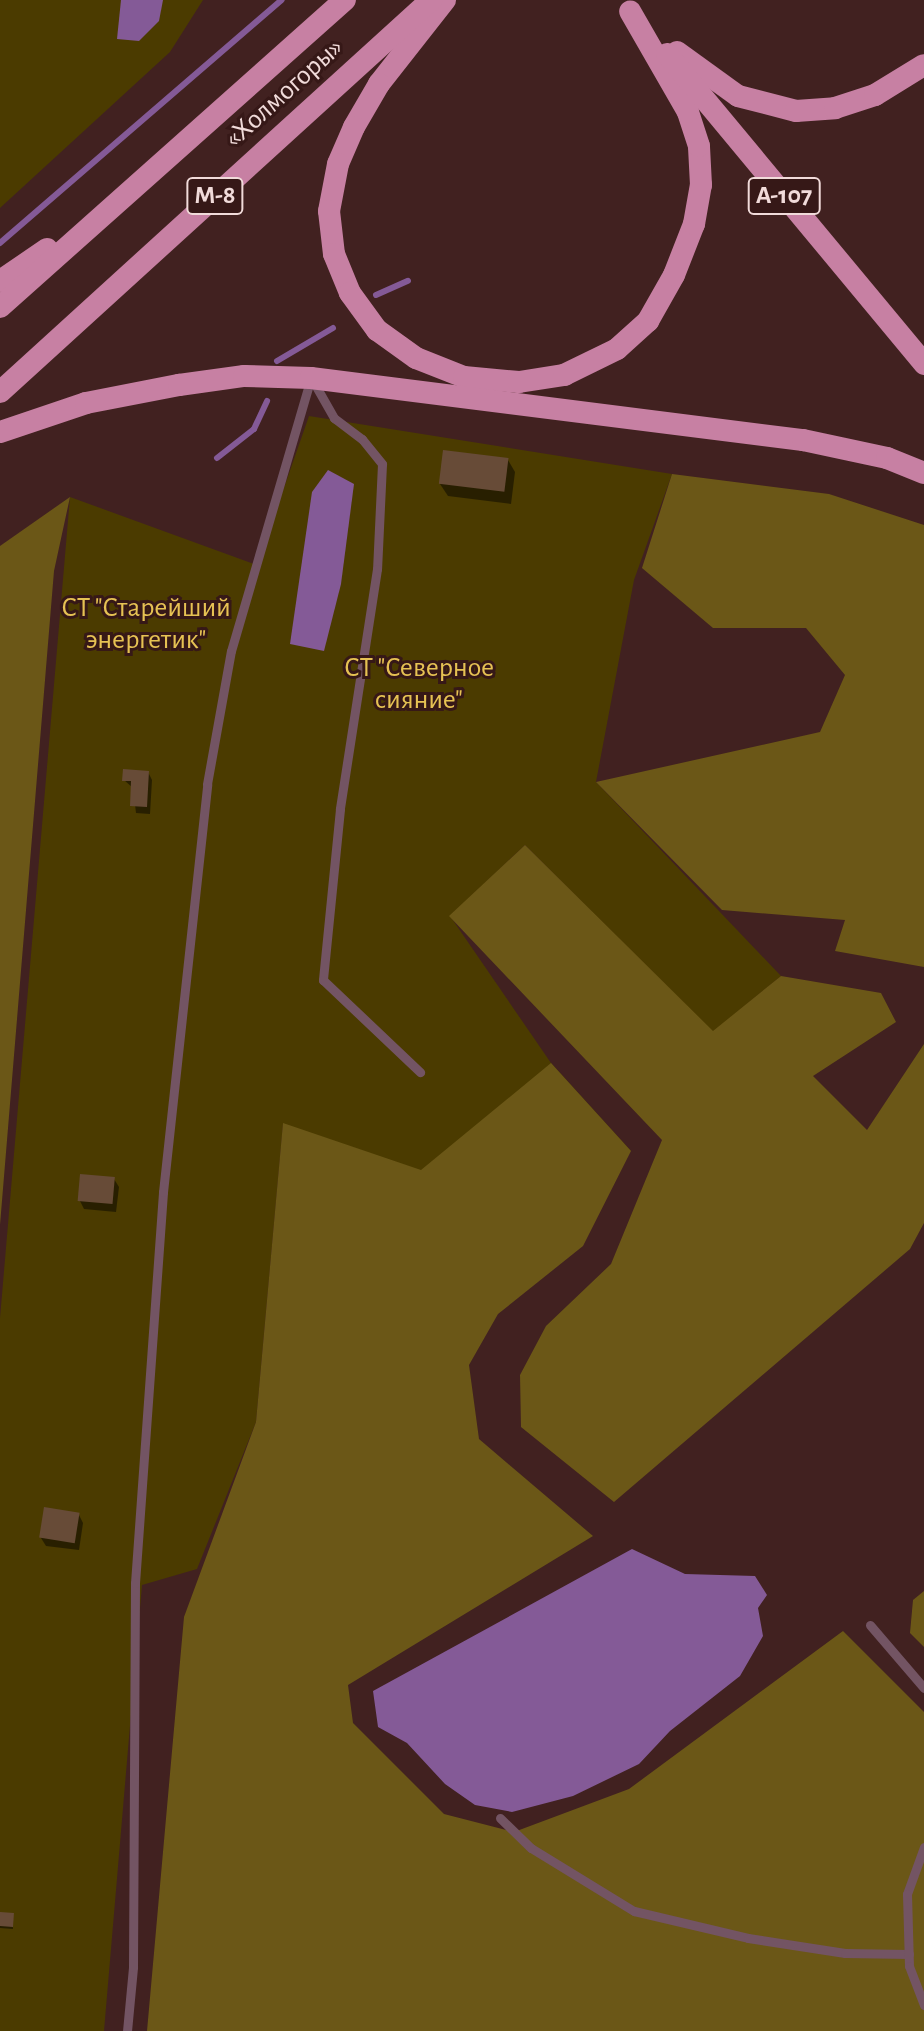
<!DOCTYPE html>
<meta charset="utf-8">
<style>
body{margin:0}
#map{position:relative;width:924px;height:2031px;overflow:hidden;background:#412120;font-family:"Alegreya Sans",sans-serif}
div>[style]{position:absolute}
.green>*{inset:0;background:#4b3b00}
.forest>*{inset:0;background:#6b5717}
.water>*{inset:0;background:#845a97}
.shadow>*{inset:0;background:#0007}
.stream>*{height:6px;margin:-3px;padding:0 3px;transform-origin:3px;border-radius:3px;background:#845a97}
.building>*{inset:0;background:#674b37;transform-origin:0 0}
.service>*{height:9px;margin:-4.5px;padding:0 4.5px;transform-origin:4.5px;border-radius:4.5px;background:#735463}
.trunk>*{height:22px;margin:-11px;padding:0 11px;transform-origin:11px;border-radius:11px;background:#c780a3}
span{translate:-50% -50%;white-space:nowrap;text-align:center;line-height:1.15;-webkit-text-stroke:6px #361817;paint-order:stroke}
.shield-label span{padding:2px 6px;background:#361817;border:2px solid;border-radius:6px;-webkit-text-stroke-width:0}
.shield-label{font-size:26px;color:#f1dbda;font-weight:700}
.street-label{font-size:28px;color:#f1dbda}
.park-label{font-size:28px;color:#e6c253}
</style>
<div id="map">
<div class="green">
<div style="clip-path:polygon(0 0,203px 0,170px 52px,0 208px)"></div>
<div style="clip-path:polygon(309px 416px,672px 474px,634px 580px,596px 782px,781px 976px,713px 1032px,525px 845px,450px 916px,551px 1063px,631px 1151px,421px 1171px,283px 1124px,256px 1422px,197px 1569px,142px 1585px,104px 2031px,0 2031px,0 1318px,70px 497px,257px 565px)"></div>
</div>
<div class="forest">
<div style="clip-path:polygon(672px 474px,829px 494px,924px 525px,924px 967px,835px 951px,845px 920px,722px 910px,596px 782px,820px 732px,845px 675px,806px 628px,713px 628px,642px 568px)"></div>
<div style="clip-path:polygon(70px 497px,54px 571px,0 1225px,0 546px)"></div>
<div style="clip-path:polygon(525px 845px,713px 1031px,781px 976px,881px 993px,896px 1022px,813px 1076px,867px 1130px,924px 1044px,924px 1223px,910px 1249px,614px 1502px,521px 1427px,520px 1375px,546px 1326px,611px 1264px,662px 1140px,449px 916px)"></div>
<div style="clip-path:polygon(551px 1063px,631px 1151px,583px 1246px,498px 1314px,469px 1365px,479px 1439px,593px 1536px,348px 1685px,353px 1723px,444px 1814px,514px 1832px,629px 1789px,843px 1631px,924px 1712px,924px 2031px,147px 2031px,184px 1617px,256px 1422px,283px 1123px,421px 1170px)"></div>
<div style="clip-path:polygon(924px 1591px,924px 1647px,910px 1633px,913px 1600px)"></div>
</div>
<div class="water">
<div style="clip-path:polygon(121px 0,163px 0,159px 21px,139px 41px,117px 39px)"></div>
<div style="clip-path:polygon(328px 470px,354px 484px,341px 584px,324px 651px,290px 644px,312px 492px)"></div>
<div style="clip-path:polygon(632px 1549px,685px 1574px,755px 1576px,767px 1595px,758px 1608px,763px 1636px,740px 1676px,670px 1731px,639px 1764px,573px 1796px,512px 1812px,475px 1805px,445px 1784px,407px 1743px,378px 1727px,373px 1691px)"></div>
</div>
<div class="shadow">
<div style="clip-path:polygon(508px 460px,515px 472px,511px 504px,448px 496px,440px 484px)"></div>
<div style="clip-path:polygon(148px 772px,152px 780px,150px 814px,136px 813px,133px 788px,124px 780px)"></div>
<div style="clip-path:polygon(114px 1179px,119px 1187px,116px 1212px,84px 1209px,80px 1201px)"></div>
<div style="clip-path:polygon(79px 1515px,83px 1523px,79px 1550px,46px 1546px,41px 1538px)"></div>
<div style="clip-path:polygon(0 1914px,12px 1915px,13px 1929px,0 1928px)"></div>
</div>
<div class="stream">
<div style="left:0;top:243px;width:372px;rotate:-40.8deg"></div>
<div style="left:376px;top:295px;width:35px;rotate:-24deg"></div>
<div style="left:277px;top:361px;width:65px;rotate:-30.5deg"></div>
<div style="left:217px;top:458px;width:47px;rotate:-38.1deg"></div>
<div style="left:254px;top:429px;width:31px;rotate:-65deg"></div>
</div>
<div class="building">
<div style="left:443px;top:450px;width:66px;height:34px;rotate:7deg"></div>
<div style="clip-path:polygon(123px 769px,149px 771px,147px 807px,130px 806px,131px 781px,122px 781px)"></div>
<div style="left:80px;top:1174px;width:35px;height:27px;rotate:5deg"></div>
<div style="left:44px;top:1507px;width:36px;height:31px;rotate:9deg"></div>
<div style="left:0;top:1912px;width:14px;height:14px;rotate:4deg"></div>
</div>
<div class="service">
<div style="left:313px;top:381px;width:43px;rotate:60.4deg"></div>
<div style="left:334px;top:418px;width:35px;rotate:37deg"></div>
<div style="left:362px;top:439px;width:32px;rotate:51deg"></div>
<div style="left:382px;top:464px;width:105px;rotate:92.7deg"></div>
<div style="left:377px;top:569px;width:243px;rotate:98.8deg"></div>
<div style="left:340px;top:809px;width:172px;rotate:95.7deg"></div>
<div style="left:323px;top:980px;width:134px;rotate:43.5deg"></div>
<div style="left:870px;top:1625px;width:83px;rotate:49.4deg"></div>
<div style="left:500px;top:1818px;width:43px;rotate:44.1deg"></div>
<div style="left:531px;top:1848px;width:121px;rotate:31.5deg"></div>
<div style="left:634px;top:1911px;width:117px;rotate:13.3deg"></div>
<div style="left:748px;top:1938px;width:98px;rotate:8.8deg"></div>
<div style="left:845px;top:1953px;width:64px;rotate:0.9deg"></div>
<div style="left:924px;top:1847px;width:50px;rotate:109.9deg"></div>
<div style="left:907px;top:1894px;width:72px;rotate:88.4deg"></div>
<div style="left:909px;top:1966px;width:42px;rotate:69deg"></div>
<div style="left:127px;top:2031px;width:64px;rotate:-84.6deg"></div>
<div style="left:133px;top:1967px;width:384px;rotate:-89.7deg"></div>
<div style="left:135px;top:1583px;width:392px;rotate:-85.9deg"></div>
<div style="left:163px;top:1192px;width:410px;rotate:-83.8deg"></div>
<div style="left:207px;top:784px;width:135px;rotate:-79.8deg"></div>
<div style="left:231px;top:651px;width:284px;rotate:-73.7deg"></div>
</div>
<div class="trunk">
<div style="left:445px;top:0;width:107px;rotate:128.2deg"></div>
<div style="left:379px;top:84px;width:50px;rotate:120.2deg"></div>
<div style="left:354px;top:127px;width:40px;rotate:113.4deg"></div>
<div style="left:338px;top:164px;width:48px;rotate:100.8deg"></div>
<div style="left:329px;top:211px;width:43px;rotate:83.4deg"></div>
<div style="left:334px;top:254px;width:42px;rotate:67.7deg"></div>
<div style="left:350px;top:293px;width:46px;rotate:53.9deg"></div>
<div style="left:377px;top:330px;width:48px;rotate:35.7deg"></div>
<div style="left:416px;top:358px;width:52px;rotate:21.6deg"></div>
<div style="left:464px;top:377px;width:55px;rotate:5.2deg"></div>
<div style="left:519px;top:382px;width:46px;rotate:-8.8deg"></div>
<div style="left:564px;top:375px;width:59px;rotate:-26.1deg"></div>
<div style="left:617px;top:349px;width:42px;rotate:-42.1deg"></div>
<div style="left:648px;top:321px;width:53px;rotate:-60.5deg"></div>
<div style="left:674px;top:275px;width:55px;rotate:-68.6deg"></div>
<div style="left:694px;top:224px;width:40px;rotate:-80deg"></div>
<div style="left:701px;top:185px;width:39px;rotate:-93deg"></div>
<div style="left:699px;top:146px;width:36px;rotate:-108deg"></div>
<div style="left:688px;top:112px;width:116px;rotate:-119.9deg"></div>
<div style="left:677px;top:52px;width:75px;rotate:35.8deg"></div>
<div style="left:738px;top:96px;width:60px;rotate:14.5deg"></div>
<div style="left:796px;top:111px;width:39px;rotate:-4deg"></div>
<div style="left:835px;top:108px;width:42px;rotate:-18deg"></div>
<div style="left:875px;top:95px;width:57px;rotate:-31.5deg"></div>
<div style="left:667px;top:54px;width:403px;rotate:50.3deg"></div>
<div style="left:0;top:281px;width:57px;rotate:-34.2deg"></div>
<div style="left:0;top:307px;width:462px;rotate:-41.7deg"></div>
<div style="left:0;top:392px;width:583px;rotate:-42.29deg"></div>
<div style="left:0;top:432px;width:91px;rotate:-18.6deg"></div>
<div style="left:86px;top:403px;width:95px;rotate:-11deg"></div>
<div style="left:179px;top:385px;width:66px;rotate:-7.9deg"></div>
<div style="left:244px;top:376px;width:67px;rotate:1.7deg"></div>
<div style="left:311px;top:378px;width:496px;rotate:7.2deg"></div>
<div style="left:803px;top:440px;width:86px;rotate:12.1deg"></div>
<div style="left:887px;top:458px;width:40px;rotate:22deg"></div>
</div>
<div class="shield-label">
<span style="left:215px;top:196px">М-8</span>
<span style="left:784px;top:196px">А-107</span>
</div>
<div class="street-label">
<span style="left:284px;top:93px;rotate:-42deg">«Холмогоры»</span>
</div>
<div class="park-label">
<span style="left:146px;top:624px">СТ "Старейший<br>энергетик"</span>
<span style="left:419px;top:684px">СТ "Северное<br>сияние"</span>
</div>
</div>
